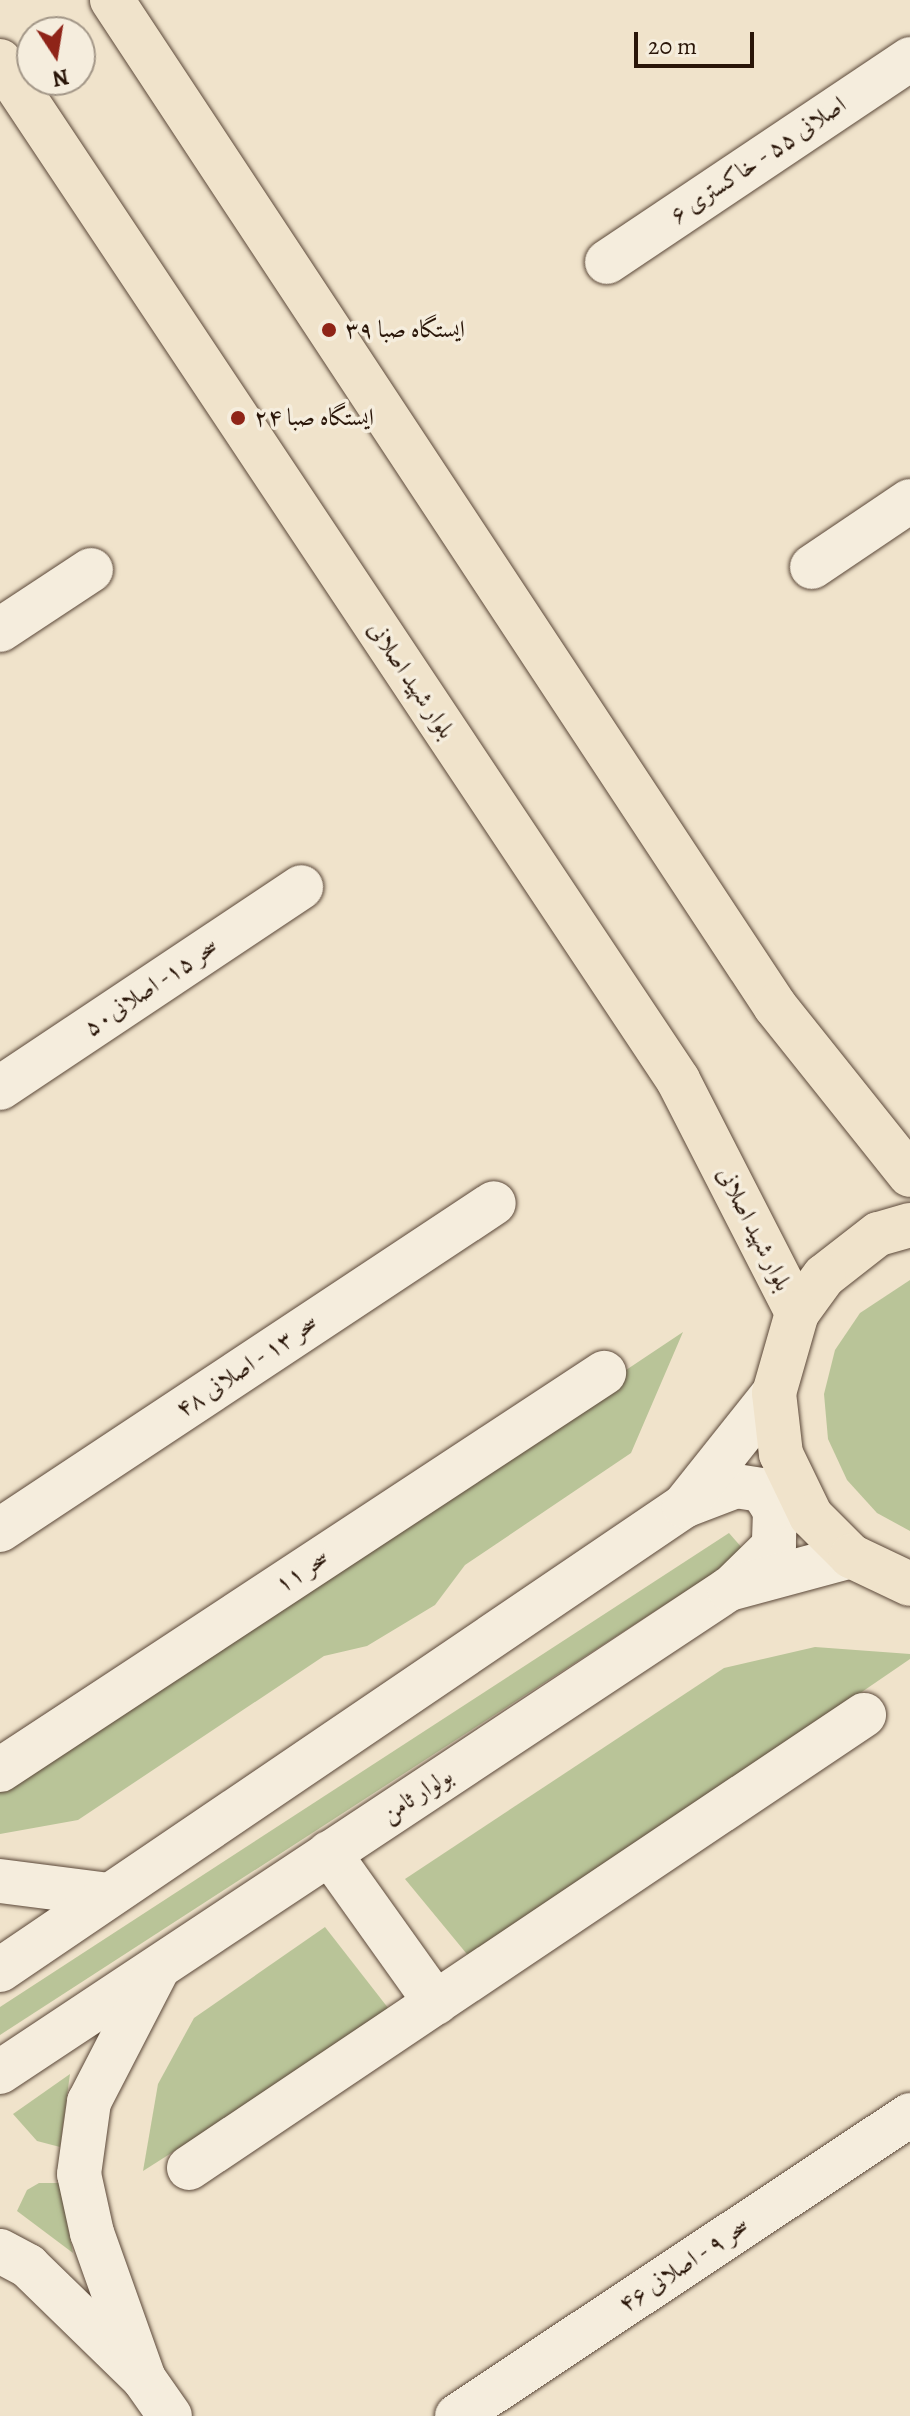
<!DOCTYPE html>
<meta charset="utf-8">
<style>
body{margin:0}
#map{position:relative;width:910px;height:2416px;overflow:hidden;background:#f0e3cb;font-family:Alegreya,Amiri,serif}
div>[style]{position:absolute}
.green>*{inset:0;background:#b9c498}
.roads{filter:drop-shadow(0 0 2px #5b4839) drop-shadow(0 0 2px #5b4839)}
.minor>*{height:44px;margin:-22px;padding:0 22px;transform-origin:22px;border-radius:22px;background:#f5eddd}
.major>*{height:44px;margin:-22px;padding:0 22px;transform-origin:22px;border-radius:22px;background:#f0e3cb}
.dots>*{width:22px;height:22px;translate:-50% -50%;box-sizing:border-box;border:4px solid #f5eddd;border-radius:50%}
span{translate:-50% -50%;white-space:nowrap;text-align:center;line-height:1.15;-webkit-text-stroke:7px #f5eddd;paint-order:stroke}
.street-label{font-size:24px;color:#291508}
.poi-label{font-size:24px;color:#291508}
.left{translate:0 -50%;text-align:left}
.north{position:absolute;left:16px;top:16px;width:80px;height:80px;box-sizing:border-box;background:#f5eddd;border:2px solid #a39788;border-radius:50%;rotate:168deg;font-size:22px;font-weight:700;line-height:32px;text-align:center;color:#291508}
.north::after{content:'';display:block;margin:auto;width:28px;height:36px;background:#8f2418;clip-path:polygon(50% 0,100% 100%,50% 72%,0 100%)}
.scale{position:absolute;left:634px;top:32px;width:120px;height:36px;box-sizing:border-box;border:4px solid #291508;border-top:0;padding-left:10px;font-size:24px;line-height:28px;white-space:nowrap;color:#291508;-webkit-text-stroke:6px #f5eddd;paint-order:stroke}
</style>
<div id="map">
<div class="green">
<div style="clip-path:polygon(910px 1280px,910px 1531px,877px 1513px,847px 1480px,828px 1439px,824px 1394px,835px 1350px,860px 1313px)"></div>
<div style="clip-path:polygon(683px 1332px,631px 1453px,465px 1565px,435px 1605px,367px 1646px,324px 1656px,78px 1820px,0 1834px,0 1788px)"></div>
<div style="clip-path:polygon(729px 1533px,743px 1549px,734px 1560px,0 2035px,0 2007px)"></div>
<div style="clip-path:polygon(815px 1647px,910px 1654px,910px 1659px,471px 1959px,405px 1879px,724px 1668px)"></div>
<div style="clip-path:polygon(325px 1927px,392px 2013px,143px 2171px,158px 2084px,194px 2018px)"></div>
<div style="clip-path:polygon(70px 2074px,60px 2147px,37px 2141px,13px 2114px)"></div>
<div style="clip-path:polygon(39px 2183px,59px 2183px,73px 2253px,17px 2211px,27px 2190px)"></div>
</div>
<div class="roads">
<div class="minor">
<div style="left:607px;top:262px;width:365px;rotate:-33.8deg"></div>
<div style="left:812px;top:567px;width:118px;rotate:-34deg"></div>
<div style="left:0;top:630px;width:109px;rotate:-33.4deg"></div>
<div style="left:0;top:1088px;width:362px;rotate:-33.7deg"></div>
<div style="left:684px;top:1506px;width:56px;rotate:-21deg"></div>
<div style="left:736px;top:1486px;width:26px;rotate:9deg"></div>
<div style="left:762px;top:1490px;width:25px;rotate:58deg"></div>
<div style="left:775px;top:1511px;width:35px;rotate:92deg"></div>
<div style="left:774px;top:1546px;width:60px;rotate:135.7deg"></div>
<div style="left:0;top:1530px;width:592px;rotate:-33.5deg"></div>
<div style="left:0;top:1770px;width:723px;rotate:-33.32deg"></div>
<div style="left:329px;top:1853px;width:184px;rotate:54.5deg"></div>
<div style="left:0;top:1881px;width:110px;rotate:7.3deg"></div>
<div style="left:0;top:1970px;width:827px;rotate:-34.15deg"></div>
<div style="left:684px;top:1506px;width:144px;rotate:-51.5deg"></div>
<div style="left:0;top:2072px;width:874px;rotate:-33.53deg"></div>
<div style="left:729px;top:1589px;width:126px;rotate:-15.1deg"></div>
<div style="left:189px;top:2168px;width:813px;rotate:-33.87deg"></div>
<div style="left:0;top:2251px;width:32px;rotate:28deg"></div>
<div style="left:28px;top:2266px;width:162px;rotate:44.2deg"></div>
<div style="left:144px;top:2379px;width:45px;rotate:54.9deg"></div>
<div style="left:144px;top:2379px;width:155px;rotate:-109.6deg"></div>
<div style="left:92px;top:2233px;width:60px;rotate:-102.4deg"></div>
<div style="left:79px;top:2174px;width:73px;rotate:-82.1deg"></div>
<div style="left:89px;top:2102px;width:148px;rotate:-62.7deg"></div>
<div style="left:457px;top:2416px;width:544px;rotate:-33.6deg"></div>
</div>
<div class="major">
<div style="left:112px;top:0;width:1205px;rotate:56.61deg"></div>
<div style="left:775px;top:1006px;width:216px;rotate:51.4deg"></div>
<div style="left:0;top:61px;width:1224px;rotate:56.36deg"></div>
<div style="left:678px;top:1080px;width:262px;rotate:62.9deg"></div>
<div style="left:910px;top:1225px;width:33px;rotate:164deg"></div>
<div style="left:878px;top:1234px;width:68px;rotate:142.1deg"></div>
<div style="left:824px;top:1276px;width:46px;rotate:126.1deg"></div>
<div style="left:797px;top:1313px;width:83px;rotate:106deg"></div>
<div style="left:774px;top:1393px;width:61px;rotate:83.5deg"></div>
<div style="left:781px;top:1454px;width:69px;rotate:64.2deg"></div>
<div style="left:811px;top:1516px;width:57px;rotate:45deg"></div>
<div style="left:851px;top:1556px;width:65px;rotate:25.4deg"></div>
</div>
</div>
<div class="dots">
<div style="left:329px;top:330px;background:#8f2418"></div>
<div style="left:238px;top:418px;background:#8f2418"></div>
</div>
<div class="street-label">
<span style="left:758px;top:160px;rotate:-34deg">اصلانی ۵۵ - خاکستری ۶</span>
<span style="left:411px;top:680px;rotate:56deg">بلوار شهید اصلانی</span>
<span style="left:151px;top:987px;rotate:-34deg">سحر ۱۵- اصلانی۵۰</span>
<span style="left:754px;top:1229px;rotate:63deg">بلوار شهید اصلانی</span>
<span style="left:247px;top:1366px;rotate:-34deg">سحر ۱۳ - اصلانی ۴۸</span>
<span style="left:302px;top:1571px;rotate:-33deg">سحر ۱۱</span>
<span style="left:417px;top:1795px;rotate:-33deg">بولوار ثامن</span>
<span style="left:684px;top:2265px;rotate:-34deg">سحر ۹ - اصلانی ۴۶</span>
</div>
<div class="poi-label">
<span class="left" style="left:345px;top:330px">ایستگاه صبا ۳۹</span>
<span class="left" style="left:254px;top:418px">ایستگاه صبا ۲۴</span>
</div>
<div class="north">N</div>
<div class="scale">20 m</div>
</div>
